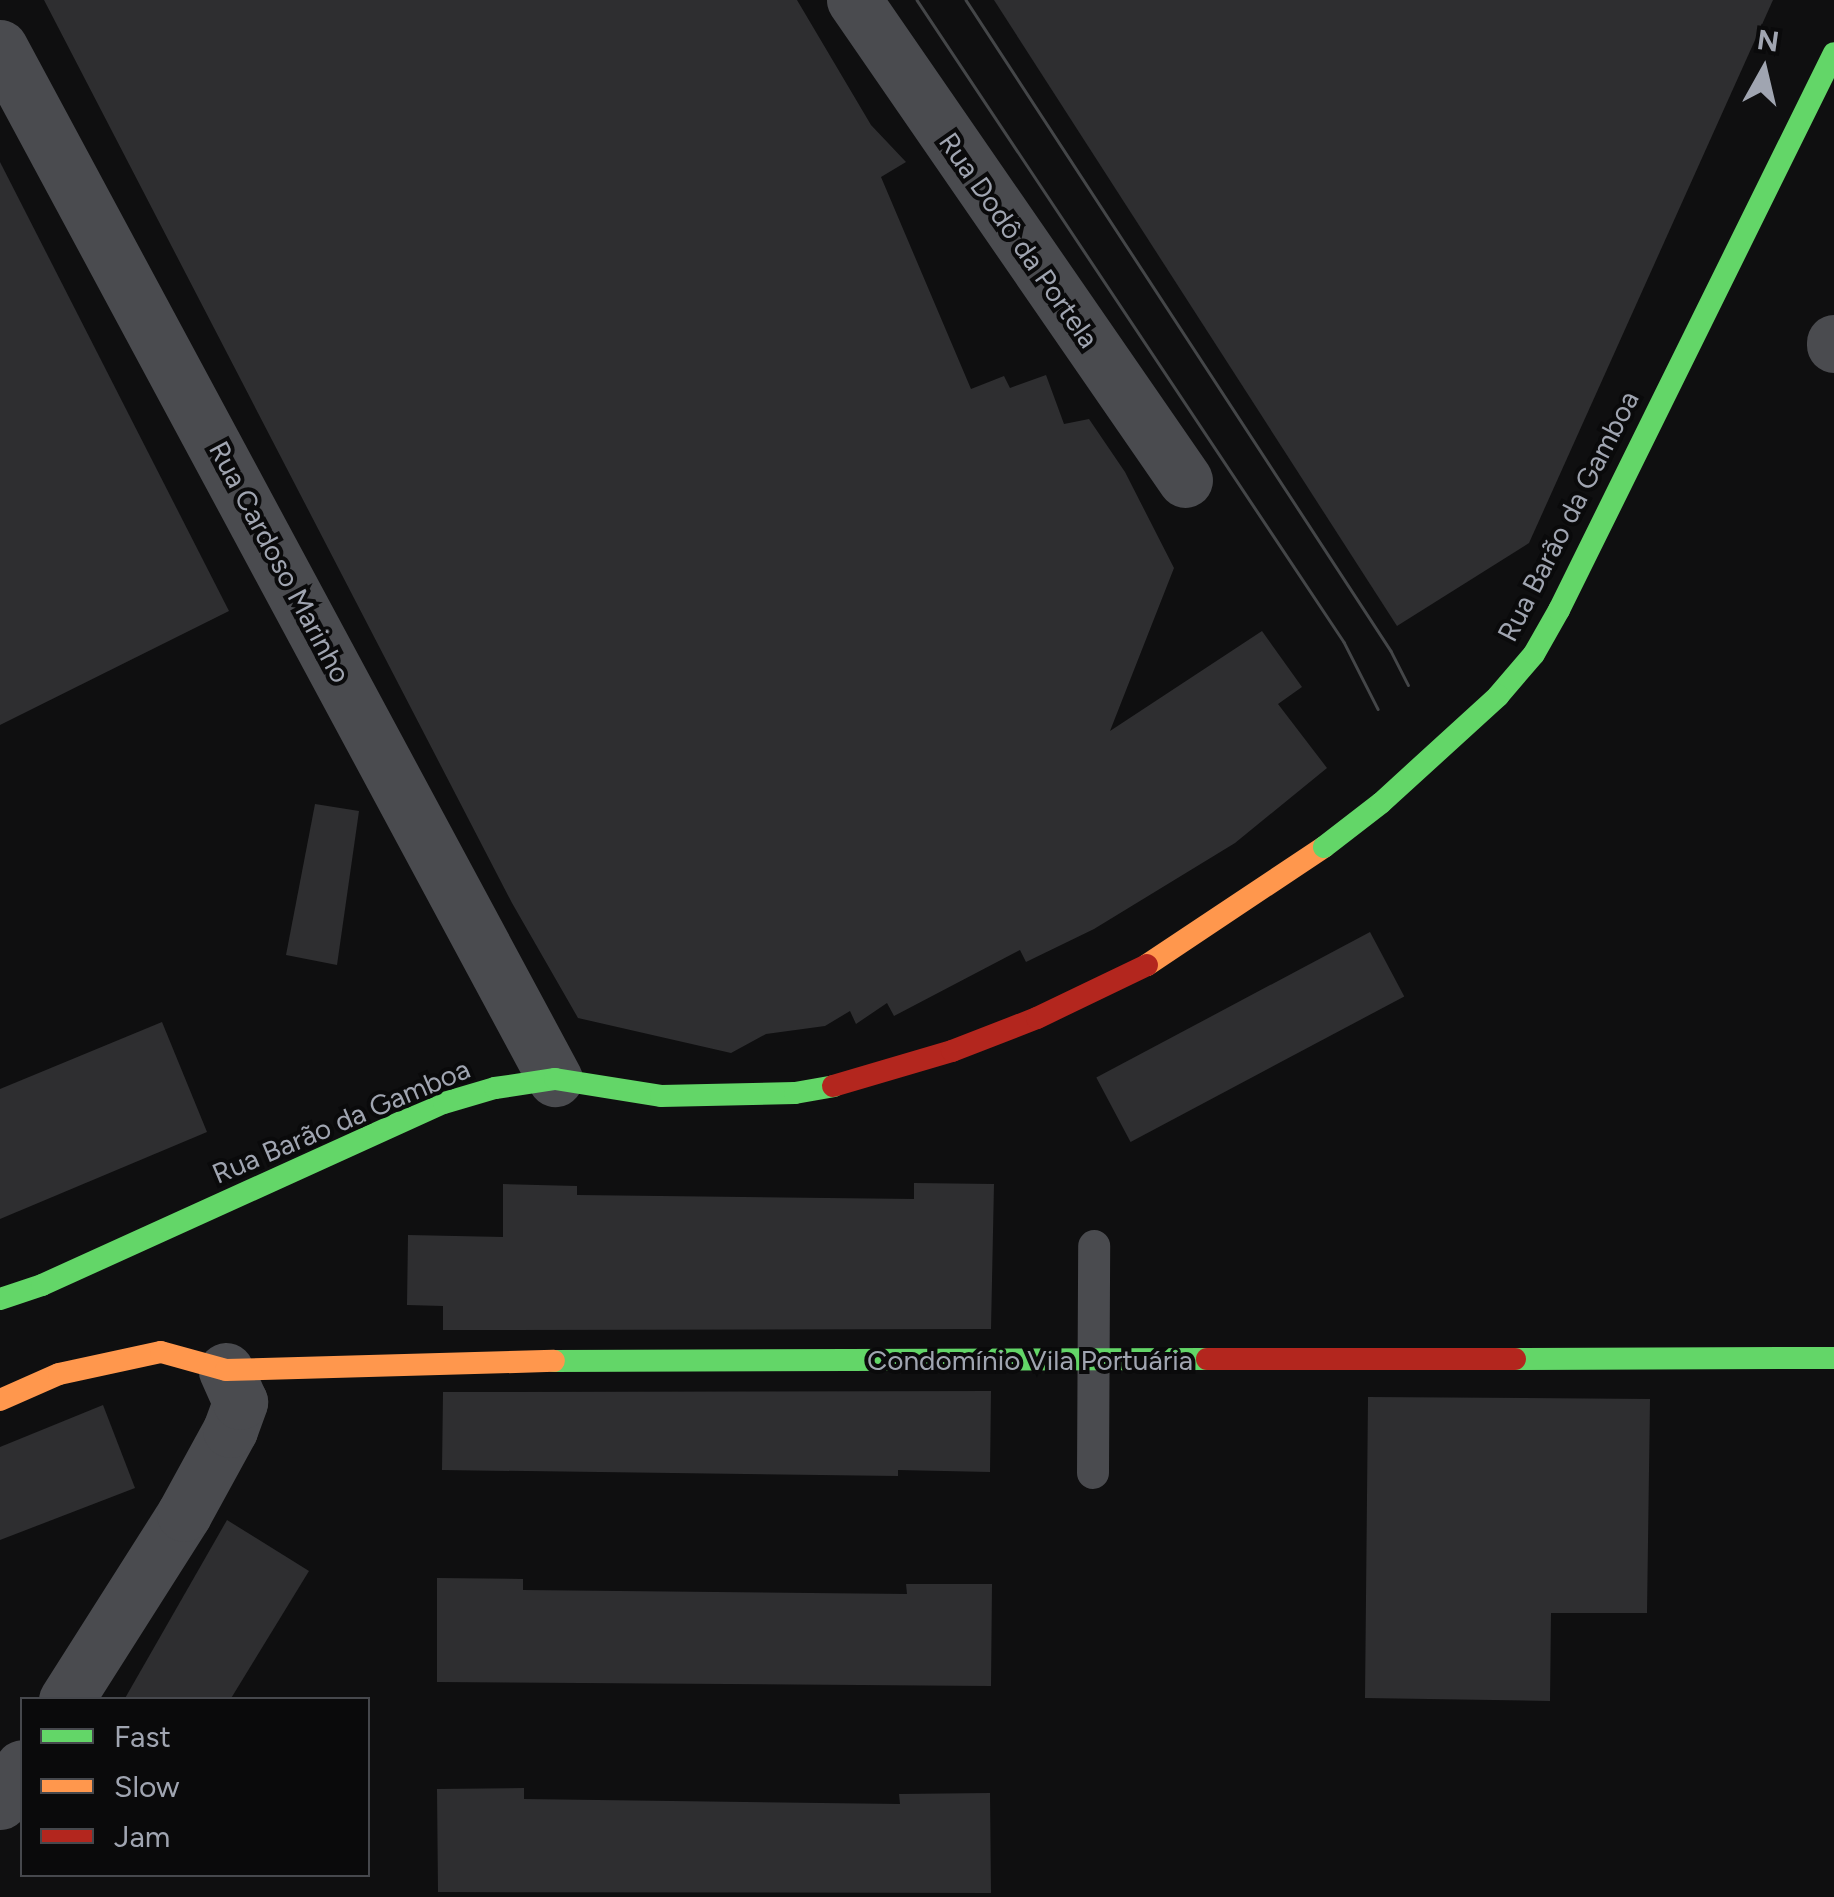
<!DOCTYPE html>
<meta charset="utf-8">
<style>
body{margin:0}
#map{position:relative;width:1834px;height:1897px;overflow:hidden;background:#0f0f10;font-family:Figtree,sans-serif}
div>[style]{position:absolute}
.building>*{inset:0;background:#2e2e30;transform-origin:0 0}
.lane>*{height:32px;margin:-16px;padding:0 16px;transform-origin:16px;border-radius:16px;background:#4a4b4f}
.street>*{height:55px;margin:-27.5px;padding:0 27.5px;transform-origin:27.5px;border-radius:27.5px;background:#4a4b4f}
.fast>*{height:22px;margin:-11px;padding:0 11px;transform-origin:11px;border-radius:11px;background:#63d668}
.slow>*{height:22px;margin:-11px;padding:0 11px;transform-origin:11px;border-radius:11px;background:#ff974d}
.jam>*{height:22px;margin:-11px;padding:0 11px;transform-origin:11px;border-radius:11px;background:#b3261e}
.tram>*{height:2.5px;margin:-1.25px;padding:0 1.25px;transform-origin:1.25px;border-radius:1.25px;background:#444648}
.fast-bridge>*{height:22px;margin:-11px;padding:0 11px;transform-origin:11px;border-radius:11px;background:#63d668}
span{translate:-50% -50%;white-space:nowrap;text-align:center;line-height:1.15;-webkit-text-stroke:8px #0a0a0b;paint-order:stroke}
.street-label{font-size:28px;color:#a0a5b1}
.legend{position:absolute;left:20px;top:1697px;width:350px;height:180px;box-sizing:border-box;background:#0a0a0b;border:2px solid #46484d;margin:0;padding:12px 18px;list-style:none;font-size:30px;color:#a0a5b1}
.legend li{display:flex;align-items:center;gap:20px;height:50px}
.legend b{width:50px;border:2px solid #46484d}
.north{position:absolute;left:1714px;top:20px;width:100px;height:100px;-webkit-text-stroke:8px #0a0a0b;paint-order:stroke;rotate:8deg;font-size:28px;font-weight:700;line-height:40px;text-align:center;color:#a0a5b1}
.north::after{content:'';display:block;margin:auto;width:35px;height:45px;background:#a0a5b1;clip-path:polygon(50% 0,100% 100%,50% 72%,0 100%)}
</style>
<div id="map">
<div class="building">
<div style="clip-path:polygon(44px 0,797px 0,871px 125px,906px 162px,881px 177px,971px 389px,1004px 376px,1010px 388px,1046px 375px,1064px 424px,1089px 419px,1125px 472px,1174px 568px,1110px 731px,1262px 631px,1302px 687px,1278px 704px,1327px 768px,1235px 843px,1094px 929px,1026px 962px,1020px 950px,894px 1016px,887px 1003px,856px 1024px,850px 1011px,825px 1026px,766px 1034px,731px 1053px,578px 1018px,512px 903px)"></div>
<div style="clip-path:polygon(994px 0,1773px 0,1529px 543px,1397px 626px)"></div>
<div style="clip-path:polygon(0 162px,229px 611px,0 725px)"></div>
<div style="clip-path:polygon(315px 804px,359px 811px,337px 965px,286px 955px)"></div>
<div style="left:1370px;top:932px;width:73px;height:310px;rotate:62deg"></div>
<div style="clip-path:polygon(162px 1022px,207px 1132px,0 1219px,0 1089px)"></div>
<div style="clip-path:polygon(914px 1183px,994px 1184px,991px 1329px,443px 1330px,443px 1306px,407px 1305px,408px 1235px,503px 1237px,503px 1184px,577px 1186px,577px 1195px,914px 1199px)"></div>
<div style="clip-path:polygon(991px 1391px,990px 1472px,898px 1470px,898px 1476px,442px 1470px,443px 1392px)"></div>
<div style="clip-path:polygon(1368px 1397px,1650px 1399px,1647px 1613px,1551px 1613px,1550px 1701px,1365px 1698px)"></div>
<div style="clip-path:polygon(103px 1405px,135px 1488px,0 1540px,0 1447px)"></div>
<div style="clip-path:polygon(227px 1520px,309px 1571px,230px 1700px,124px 1700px)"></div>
<div style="clip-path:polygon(437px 1578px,523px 1579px,523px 1590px,907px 1594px,906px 1584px,992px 1584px,991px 1686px,437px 1682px)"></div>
<div style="clip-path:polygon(524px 1788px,524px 1799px,900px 1804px,899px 1794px,990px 1793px,991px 1893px,438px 1892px,437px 1789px)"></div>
</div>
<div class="lane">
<div style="left:1093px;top:1473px;width:227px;rotate:-89.7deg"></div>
</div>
<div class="street">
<div style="left:854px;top:0;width:583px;rotate:55.41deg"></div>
<div style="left:0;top:47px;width:1172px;rotate:61.73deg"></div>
<div style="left:1834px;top:342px;width:3px;rotate:90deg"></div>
<div style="left:66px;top:1700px;width:220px;rotate:-57.6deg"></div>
<div style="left:184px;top:1514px;width:96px;rotate:-61.3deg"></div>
<div style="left:230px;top:1430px;width:30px;rotate:-70deg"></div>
<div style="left:240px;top:1402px;width:35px;rotate:-114deg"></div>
<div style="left:0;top:1802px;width:41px;rotate:-57.8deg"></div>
</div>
<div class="fast">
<div style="left:1498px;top:696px;width:55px;rotate:-49.4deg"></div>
<div style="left:1534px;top:654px;width:51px;rotate:-60.4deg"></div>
<div style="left:1559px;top:610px;width:621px;rotate:-63.72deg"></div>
<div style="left:0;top:1299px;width:44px;rotate:-18.4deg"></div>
<div style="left:42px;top:1285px;width:441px;rotate:-24.4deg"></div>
<div style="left:444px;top:1103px;width:53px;rotate:-16.4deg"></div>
<div style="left:495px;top:1088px;width:61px;rotate:-8.5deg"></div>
<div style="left:555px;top:1079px;width:107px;rotate:9.1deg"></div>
<div style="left:661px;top:1096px;width:134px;rotate:-1.3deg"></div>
<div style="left:795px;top:1093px;width:39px;rotate:-10deg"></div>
<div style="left:1515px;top:1359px;width:319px;rotate:-0.2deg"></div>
<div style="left:554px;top:1361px;width:653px;rotate:-0.18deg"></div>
</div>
<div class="slow">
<div style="left:1147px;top:965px;width:213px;rotate:-33.7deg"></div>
<div style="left:0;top:1400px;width:64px;rotate:-23.8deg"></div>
<div style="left:59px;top:1374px;width:104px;rotate:-12.2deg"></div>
<div style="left:161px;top:1352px;width:67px;rotate:15.5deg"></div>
<div style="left:226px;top:1370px;width:328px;rotate:-1.6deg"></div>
</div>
<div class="jam">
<div style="left:833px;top:1086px;width:124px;rotate:-16.4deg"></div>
<div style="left:952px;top:1051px;width:91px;rotate:-21.2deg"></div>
<div style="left:1037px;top:1018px;width:122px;rotate:-25.7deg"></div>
<div style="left:1207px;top:1359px;width:308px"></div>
</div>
<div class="tram">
<div style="left:917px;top:0;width:771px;rotate:56.37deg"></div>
<div style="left:1344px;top:642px;width:75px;rotate:63.1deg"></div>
<div style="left:966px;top:0;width:777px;rotate:56.86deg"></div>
<div style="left:1391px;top:651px;width:38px;rotate:63deg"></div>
</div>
<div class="fast-bridge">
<div style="left:1324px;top:847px;width:72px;rotate:-37.7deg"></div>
<div style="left:1381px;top:803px;width:159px;rotate:-42.4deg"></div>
</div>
<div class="street-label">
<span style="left:1019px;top:240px;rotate:55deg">Rua Dodô da Portela</span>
<span style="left:1568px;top:516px;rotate:-63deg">Rua Barão da Gamboa</span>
<span style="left:280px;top:562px;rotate:62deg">Rua Cardoso Marinho</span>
<span style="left:341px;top:1121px;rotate:-23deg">Rua Barão da Gamboa</span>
<span style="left:1030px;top:1360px">Condomínio Vila Portuária</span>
</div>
<ul class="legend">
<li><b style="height:12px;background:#63d668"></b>Fast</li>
<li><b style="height:12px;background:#ff974d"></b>Slow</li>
<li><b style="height:12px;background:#b3261e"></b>Jam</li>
</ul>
<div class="north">N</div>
</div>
